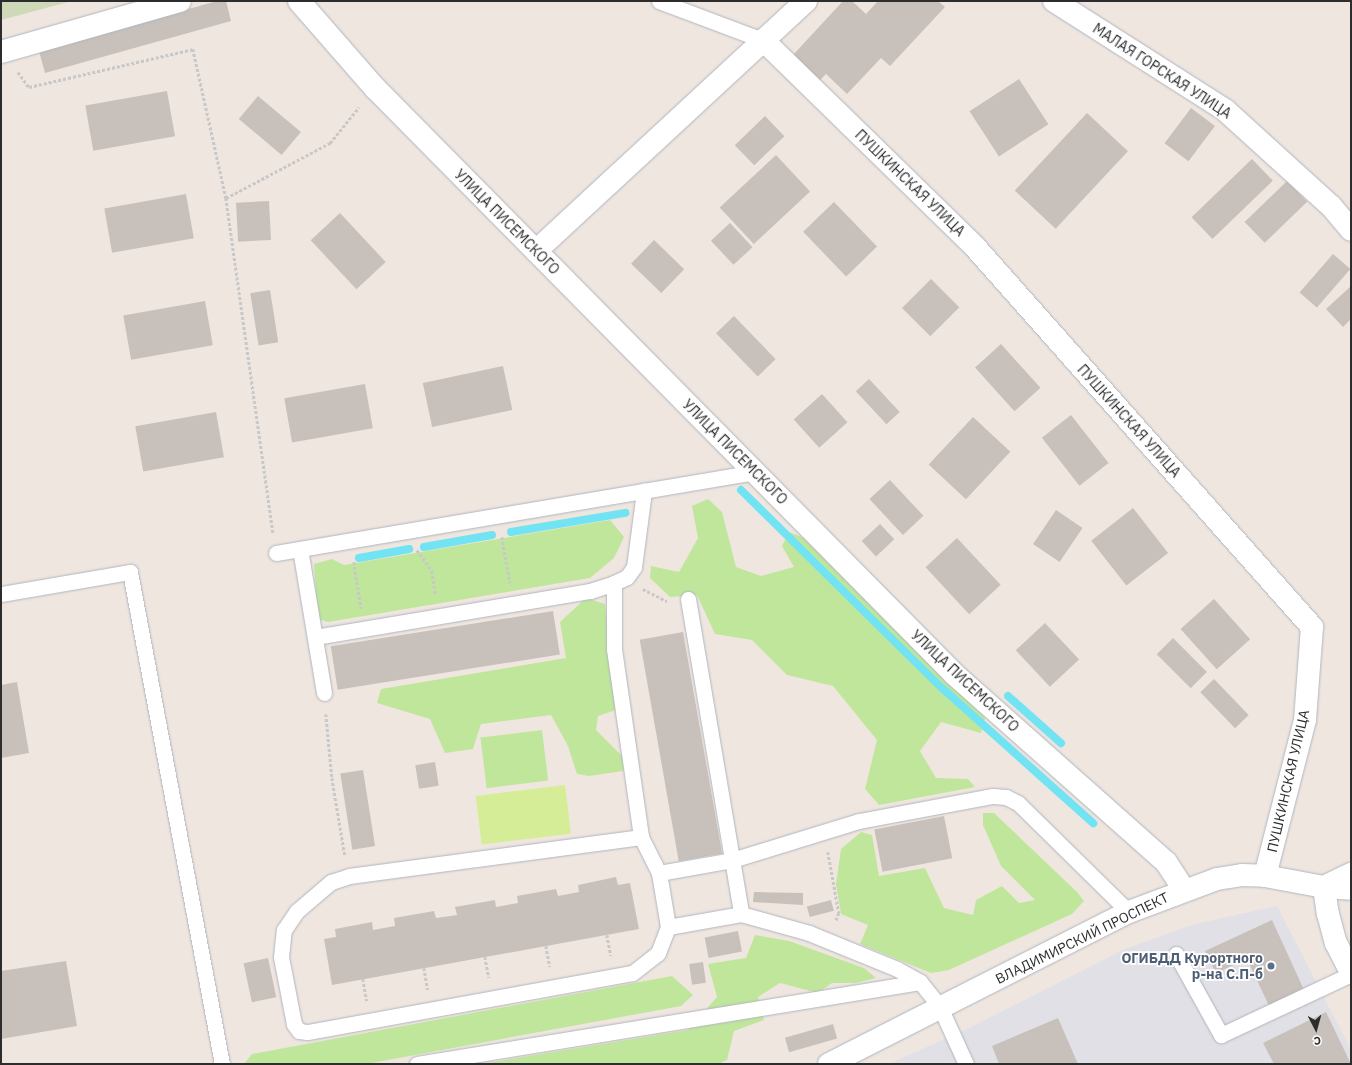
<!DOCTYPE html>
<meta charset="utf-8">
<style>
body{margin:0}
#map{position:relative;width:1352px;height:1065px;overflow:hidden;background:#efe6e0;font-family:"IBM Plex Sans",sans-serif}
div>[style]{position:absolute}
.industrial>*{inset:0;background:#e1e0e7}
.green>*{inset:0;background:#c0e69c;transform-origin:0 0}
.cemetery>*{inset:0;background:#cdd9b7}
.pitch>*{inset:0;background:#d6ed98;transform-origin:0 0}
.stream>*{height:8px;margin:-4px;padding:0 4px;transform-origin:4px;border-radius:4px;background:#72e3f2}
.building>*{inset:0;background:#c8c1bb;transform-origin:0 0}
.path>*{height:2.5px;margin-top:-1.25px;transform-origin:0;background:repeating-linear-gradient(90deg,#c8c8c8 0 3px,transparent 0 5px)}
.roads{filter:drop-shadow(0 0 1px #b0b5bd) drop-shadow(0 0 1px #b0b5bd)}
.lane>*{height:15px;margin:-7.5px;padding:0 7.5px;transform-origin:7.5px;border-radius:7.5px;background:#fff}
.street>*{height:22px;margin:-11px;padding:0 11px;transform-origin:11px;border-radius:11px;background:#fff}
.secondary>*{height:22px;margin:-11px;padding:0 11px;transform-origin:11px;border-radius:11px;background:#fff}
.dots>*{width:11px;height:11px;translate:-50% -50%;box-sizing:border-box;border:2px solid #fff;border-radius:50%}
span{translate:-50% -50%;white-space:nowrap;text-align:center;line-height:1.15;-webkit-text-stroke:3.5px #fff;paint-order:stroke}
.street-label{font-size:14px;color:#2d2d2d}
.service-label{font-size:14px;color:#4e5e75;font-weight:700}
.right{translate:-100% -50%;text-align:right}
.frame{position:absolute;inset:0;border:2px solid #2d2d2d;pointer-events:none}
.north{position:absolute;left:1296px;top:1009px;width:40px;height:40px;-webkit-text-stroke:3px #fff;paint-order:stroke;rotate:174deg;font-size:11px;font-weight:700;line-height:16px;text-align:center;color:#2d2d2d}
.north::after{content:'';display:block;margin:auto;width:14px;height:18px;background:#2d2d2d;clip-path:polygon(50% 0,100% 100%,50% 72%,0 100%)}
</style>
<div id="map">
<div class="industrial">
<div style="clip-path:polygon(1277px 906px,1351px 1050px,1351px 1064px,889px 1064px,967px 1029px,1125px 949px,1195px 924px)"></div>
</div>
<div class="green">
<div style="clip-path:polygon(708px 499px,722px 512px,736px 567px,761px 576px,794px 567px,782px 546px,789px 532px,804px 538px,985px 718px,981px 733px,941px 722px,920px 751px,936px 778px,968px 779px,975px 787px,879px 805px,865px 789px,877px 740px,833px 686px,787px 675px,752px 640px,715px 634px,697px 595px,670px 597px,650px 578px,651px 566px,679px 572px,698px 538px,692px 506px)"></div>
<div style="clip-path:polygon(610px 520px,624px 537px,614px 558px,590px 578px,328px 622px,318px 619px,314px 564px,332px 559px,344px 565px)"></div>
<div style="clip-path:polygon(586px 598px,605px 604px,616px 710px,598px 716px,596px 730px,624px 758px,623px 771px,589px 776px,577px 774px,568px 746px,551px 715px,481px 724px,473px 749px,445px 753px,430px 719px,377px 703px,381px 689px,566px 658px,560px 622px)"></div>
<div style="left:542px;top:730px;width:51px;height:62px;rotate:83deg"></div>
<div style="clip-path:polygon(983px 813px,994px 813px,1077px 892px,1084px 901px,1072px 914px,949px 970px,931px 973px,860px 944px,868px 925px,841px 914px,836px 884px,841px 849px,861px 832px,872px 835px,879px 876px,925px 868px,944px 908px,973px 915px,976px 900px,1002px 886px,1019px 903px,1035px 900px,1001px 866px,983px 825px)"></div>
<div style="clip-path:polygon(755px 935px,789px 941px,864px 968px,876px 978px,856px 983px,832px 983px,818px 993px,780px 983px,758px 997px,764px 1020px,734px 1031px,727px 1060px,718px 1064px,481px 1064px,688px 1030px,717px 997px,708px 964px,746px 958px)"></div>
<div style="clip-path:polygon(672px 976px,693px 995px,681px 1006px,366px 1064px,244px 1064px,252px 1054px)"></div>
</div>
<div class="cemetery">
<div style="clip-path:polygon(1px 1px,72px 1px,1px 20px)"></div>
</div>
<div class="pitch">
<div style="left:565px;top:785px;width:49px;height:90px;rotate:83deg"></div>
</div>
<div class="stream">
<div style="left:741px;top:490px;width:282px;rotate:44.6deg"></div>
<div style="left:942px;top:688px;width:203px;rotate:41.8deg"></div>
<div style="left:511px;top:532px;width:116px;rotate:-9.5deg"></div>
<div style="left:424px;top:547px;width:69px;rotate:-10deg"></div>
<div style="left:359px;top:558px;width:51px;rotate:-10.2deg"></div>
<div style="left:1008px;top:696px;width:71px;rotate:41.6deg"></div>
</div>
<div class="building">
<div style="clip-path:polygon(217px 1px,226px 1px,231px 21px,45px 73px,39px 51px)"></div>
<div style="clip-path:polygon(843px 1px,852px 1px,866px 14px,878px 1px,938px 1px,945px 7px,890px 66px,881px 58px,847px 94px,826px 74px,820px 80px,793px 55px)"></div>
<div style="left:1019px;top:79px;width:54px;height:59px;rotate:57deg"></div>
<div style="left:167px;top:91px;width:46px;height:83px;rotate:80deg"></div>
<div style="left:258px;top:96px;width:56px;height:30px;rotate:40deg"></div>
<div style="left:1191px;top:108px;width:30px;height:44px;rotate:37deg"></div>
<div style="left:1087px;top:113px;width:56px;height:106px;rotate:43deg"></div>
<div style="left:765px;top:116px;width:28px;height:42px;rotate:46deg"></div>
<div style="left:776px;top:155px;width:50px;height:77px;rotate:47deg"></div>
<div style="left:1252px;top:159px;width:30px;height:84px;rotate:46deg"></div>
<div style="left:1287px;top:181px;width:29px;height:59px;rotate:46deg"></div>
<div style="left:186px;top:194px;width:45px;height:83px;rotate:80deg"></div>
<div style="left:269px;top:201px;width:39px;height:33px;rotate:87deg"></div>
<div style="left:834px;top:202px;width:62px;height:43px;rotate:46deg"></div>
<div style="left:340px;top:213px;width:67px;height:40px;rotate:47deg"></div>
<div style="left:730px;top:223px;width:33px;height:26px;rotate:47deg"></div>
<div style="left:654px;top:240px;width:42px;height:33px;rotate:44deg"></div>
<div style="left:1333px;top:254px;width:23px;height:51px;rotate:41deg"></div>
<div style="left:931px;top:279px;width:40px;height:41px;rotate:45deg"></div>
<div style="clip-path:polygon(1351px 286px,1351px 319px,1343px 327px,1326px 309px)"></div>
<div style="left:270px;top:290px;width:53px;height:20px;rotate:81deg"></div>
<div style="left:205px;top:301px;width:45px;height:83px;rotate:80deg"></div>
<div style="left:734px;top:316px;width:60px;height:25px;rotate:46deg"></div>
<div style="left:1001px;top:344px;width:59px;height:35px;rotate:48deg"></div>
<div style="left:503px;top:366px;width:45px;height:82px;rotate:78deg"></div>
<div style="left:869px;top:379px;width:45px;height:18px;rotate:47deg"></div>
<div style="left:365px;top:384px;width:45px;height:82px;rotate:80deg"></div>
<div style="left:822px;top:394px;width:38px;height:38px;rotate:48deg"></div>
<div style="left:216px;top:412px;width:46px;height:82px;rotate:80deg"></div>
<div style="left:1071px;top:415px;width:61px;height:37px;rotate:52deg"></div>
<div style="left:973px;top:417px;width:51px;height:65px;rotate:43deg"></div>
<div style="left:890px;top:480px;width:49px;height:28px;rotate:47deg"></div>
<div style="left:1133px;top:508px;width:57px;height:53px;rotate:52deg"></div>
<div style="left:1056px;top:510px;width:32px;height:41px;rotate:34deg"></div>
<div style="left:880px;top:524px;width:21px;height:25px;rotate:47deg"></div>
<div style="left:957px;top:538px;width:64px;height:43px;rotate:47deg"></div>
<div style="left:1214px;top:599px;width:54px;height:45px;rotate:48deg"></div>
<div style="left:553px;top:611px;width:44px;height:225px;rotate:81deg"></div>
<div style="left:1045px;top:623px;width:50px;height:40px;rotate:47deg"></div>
<div style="left:683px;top:632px;width:225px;height:44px;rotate:80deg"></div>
<div style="left:1173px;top:638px;width:48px;height:23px;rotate:45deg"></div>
<div style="left:1214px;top:679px;width:50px;height:19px;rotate:46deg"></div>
<div style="clip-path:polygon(17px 682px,29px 753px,1px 758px,1px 685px)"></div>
<div style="left:435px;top:762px;width:24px;height:20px;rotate:81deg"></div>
<div style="left:363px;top:770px;width:77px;height:23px;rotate:81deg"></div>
<div style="left:944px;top:816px;width:43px;height:71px;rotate:79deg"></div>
<div style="clip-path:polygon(616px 877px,618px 885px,630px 883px,639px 929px,332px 985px,324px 939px,336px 937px,335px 929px,372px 922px,373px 930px,395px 926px,394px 918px,434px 911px,436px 918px,457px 915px,455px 907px,495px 900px,496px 907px,518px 903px,517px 896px,556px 889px,558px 896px,579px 892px,578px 885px)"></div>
<div style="clip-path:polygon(754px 892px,803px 893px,803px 905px,753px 902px)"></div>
<div style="left:831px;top:900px;width:11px;height:25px;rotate:75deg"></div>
<div style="clip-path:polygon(1272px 920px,1305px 992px,1270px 1008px,1247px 959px,1216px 973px,1205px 951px)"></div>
<div style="left:738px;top:931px;width:21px;height:34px;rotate:79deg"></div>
<div style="left:268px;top:958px;width:40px;height:25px;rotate:78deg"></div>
<div style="clip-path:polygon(66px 961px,77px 1026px,1px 1039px,1px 971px)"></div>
<div style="left:703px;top:962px;width:21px;height:14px;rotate:82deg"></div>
<div style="clip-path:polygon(1326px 1012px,1351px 1064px,1274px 1064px,1263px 1043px)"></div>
<div style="clip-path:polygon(1058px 1018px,1078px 1064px,999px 1064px,992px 1046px)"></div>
<div style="left:833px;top:1024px;width:15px;height:50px;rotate:74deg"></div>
</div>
<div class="path">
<div style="left:18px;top:72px;width:19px;rotate:54deg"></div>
<div style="left:29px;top:87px;width:168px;rotate:-13deg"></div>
<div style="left:193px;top:49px;width:153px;rotate:77.5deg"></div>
<div style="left:226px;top:198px;width:338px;rotate:82deg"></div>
<div style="left:226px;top:198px;width:118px;rotate:-27.9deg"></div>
<div style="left:330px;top:143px;width:46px;rotate:-51.1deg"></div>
<div style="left:502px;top:537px;width:47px;rotate:80.1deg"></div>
<div style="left:417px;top:550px;width:26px;rotate:54deg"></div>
<div style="left:432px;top:571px;width:24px;rotate:81deg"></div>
<div style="left:354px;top:562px;width:47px;rotate:81.3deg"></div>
<div style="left:643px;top:589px;width:27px;rotate:27deg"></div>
<div style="left:326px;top:714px;width:64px;rotate:84.6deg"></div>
<div style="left:332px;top:778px;width:79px;rotate:80.5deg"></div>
<div style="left:828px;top:852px;width:62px;rotate:79.8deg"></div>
<div style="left:839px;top:913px;width:9px;rotate:111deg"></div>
<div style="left:607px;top:935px;width:21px;rotate:79deg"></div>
<div style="left:546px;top:946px;width:21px;rotate:79deg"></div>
<div style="left:485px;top:957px;width:21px;rotate:79deg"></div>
<div style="left:424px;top:968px;width:22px;rotate:80deg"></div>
<div style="left:363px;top:979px;width:22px;rotate:80deg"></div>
</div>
<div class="roads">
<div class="lane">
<div style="left:659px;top:1px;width:111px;rotate:20.6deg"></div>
<div style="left:300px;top:549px;width:146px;rotate:80.5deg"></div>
<div style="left:276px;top:553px;width:487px;rotate:-9.6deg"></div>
<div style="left:614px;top:583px;width:66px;rotate:90deg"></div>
<div style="left:614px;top:649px;width:190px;rotate:81.8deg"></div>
<div style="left:641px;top:837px;width:40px;rotate:63.4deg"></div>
<div style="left:659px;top:873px;width:55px;rotate:80.5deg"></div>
<div style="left:668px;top:927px;width:28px;rotate:111deg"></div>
<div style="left:658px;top:953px;width:33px;rotate:142deg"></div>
<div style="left:632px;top:973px;width:330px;rotate:169.7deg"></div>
<div style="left:307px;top:1032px;width:8px;rotate:-173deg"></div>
<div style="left:299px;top:1031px;width:9px;rotate:-126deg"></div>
<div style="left:294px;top:1024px;width:68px;rotate:-101deg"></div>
<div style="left:281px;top:957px;width:27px;rotate:-84deg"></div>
<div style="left:284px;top:930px;width:23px;rotate:-56deg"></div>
<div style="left:297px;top:911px;width:45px;rotate:-40.5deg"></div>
<div style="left:331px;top:882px;width:19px;rotate:-18deg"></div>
<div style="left:349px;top:876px;width:295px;rotate:-7.6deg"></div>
<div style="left:1px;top:594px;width:131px;rotate:-9.7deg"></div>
<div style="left:130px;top:572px;width:501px;rotate:79.41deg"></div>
<div style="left:688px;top:599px;width:319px;rotate:80.4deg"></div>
<div style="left:315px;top:637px;width:279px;rotate:-9.5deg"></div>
<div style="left:590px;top:591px;width:25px;rotate:-18deg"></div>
<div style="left:614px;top:583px;width:14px;rotate:-25deg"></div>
<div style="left:627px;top:577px;width:12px;rotate:-55deg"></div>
<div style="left:634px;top:567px;width:77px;rotate:-82.5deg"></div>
<div style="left:659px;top:873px;width:74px;rotate:-10.1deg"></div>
<div style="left:732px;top:860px;width:133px;rotate:-17.1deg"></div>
<div style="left:859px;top:821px;width:136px;rotate:-10.6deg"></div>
<div style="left:993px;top:796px;width:13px;rotate:4deg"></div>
<div style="left:1006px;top:797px;width:13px;rotate:27deg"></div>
<div style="left:1018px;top:803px;width:156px;rotate:44.5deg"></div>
<div style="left:668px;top:927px;width:74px;rotate:-10.1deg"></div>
<div style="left:741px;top:914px;width:71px;rotate:15.6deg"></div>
<div style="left:809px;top:933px;width:95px;rotate:22.2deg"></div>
<div style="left:897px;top:969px;width:26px;rotate:29deg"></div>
<div style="left:920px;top:982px;width:32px;rotate:51deg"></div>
<div style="left:940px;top:1007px;width:63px;rotate:65.5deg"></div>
<div style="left:1176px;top:954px;width:93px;rotate:60.9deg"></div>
<div style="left:1221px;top:1035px;width:144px;rotate:-25.1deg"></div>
<div style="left:417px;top:1064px;width:510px;rotate:-9.26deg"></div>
</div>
<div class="street">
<div style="left:299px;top:1px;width:116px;rotate:48.9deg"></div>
<div style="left:375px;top:88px;width:824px;rotate:45.34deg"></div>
<div style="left:954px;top:674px;width:283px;rotate:41.6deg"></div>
<div style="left:1166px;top:862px;width:33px;rotate:57deg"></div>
<div style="left:1054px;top:1px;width:203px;rotate:32.5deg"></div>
<div style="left:1225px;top:110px;width:143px;rotate:42.2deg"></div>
<div style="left:1331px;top:206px;width:31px;rotate:50deg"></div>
<div style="left:763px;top:40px;width:296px;rotate:44.3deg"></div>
<div style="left:975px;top:247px;width:508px;rotate:48.43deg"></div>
<div style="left:1312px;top:627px;width:93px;rotate:94.3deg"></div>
<div style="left:1305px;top:720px;width:161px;rotate:104.4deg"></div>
<div style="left:1px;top:52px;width:186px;rotate:-15.9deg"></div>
<div style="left:536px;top:251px;width:368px;rotate:-42.8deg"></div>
<div style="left:1324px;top:887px;width:30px;rotate:-26deg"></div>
</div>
<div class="secondary">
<div style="left:1324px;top:887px;width:27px;rotate:82deg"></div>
<div style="left:1328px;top:914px;width:30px;rotate:75deg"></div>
<div style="left:1336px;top:943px;width:34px;rotate:63deg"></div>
<div style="left:829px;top:1064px;width:336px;rotate:-26.9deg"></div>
<div style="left:1129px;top:912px;width:94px;rotate:-20.6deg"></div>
<div style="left:1217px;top:879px;width:25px;rotate:-9deg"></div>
<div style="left:1242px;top:875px;width:23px;rotate:2deg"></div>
<div style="left:1265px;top:876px;width:60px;rotate:10.6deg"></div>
<div style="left:1324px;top:887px;width:27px;rotate:4deg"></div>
</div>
</div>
<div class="dots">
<div style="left:1271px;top:966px;background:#5c6f8a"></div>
</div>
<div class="street-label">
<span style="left:1162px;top:71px;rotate:33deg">МАЛАЯ ГОРСКАЯ УЛИЦА</span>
<span style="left:910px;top:183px;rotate:44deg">ПУШКИНСКАЯ УЛИЦА</span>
<span style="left:507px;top:222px;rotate:45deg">УЛИЦА ПИСЕМСКОГО</span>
<span style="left:1129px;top:421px;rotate:48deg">ПУШКИНСКАЯ УЛИЦА</span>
<span style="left:735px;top:452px;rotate:45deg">УЛИЦА ПИСЕМСКОГО</span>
<span style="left:965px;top:681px;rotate:43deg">УЛИЦА ПИСЕМСКОГО</span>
<span style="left:1288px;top:781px;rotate:-77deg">ПУШКИНСКАЯ УЛИЦА</span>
<span style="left:1082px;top:938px;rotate:-26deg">ВЛАДИМИРСКИЙ ПРОСПЕКТ</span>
</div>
<div class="service-label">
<span class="right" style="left:1263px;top:966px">ОГИБДД Курортного<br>р-на С.П-б</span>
</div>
<div class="frame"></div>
<div class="north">С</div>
</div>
